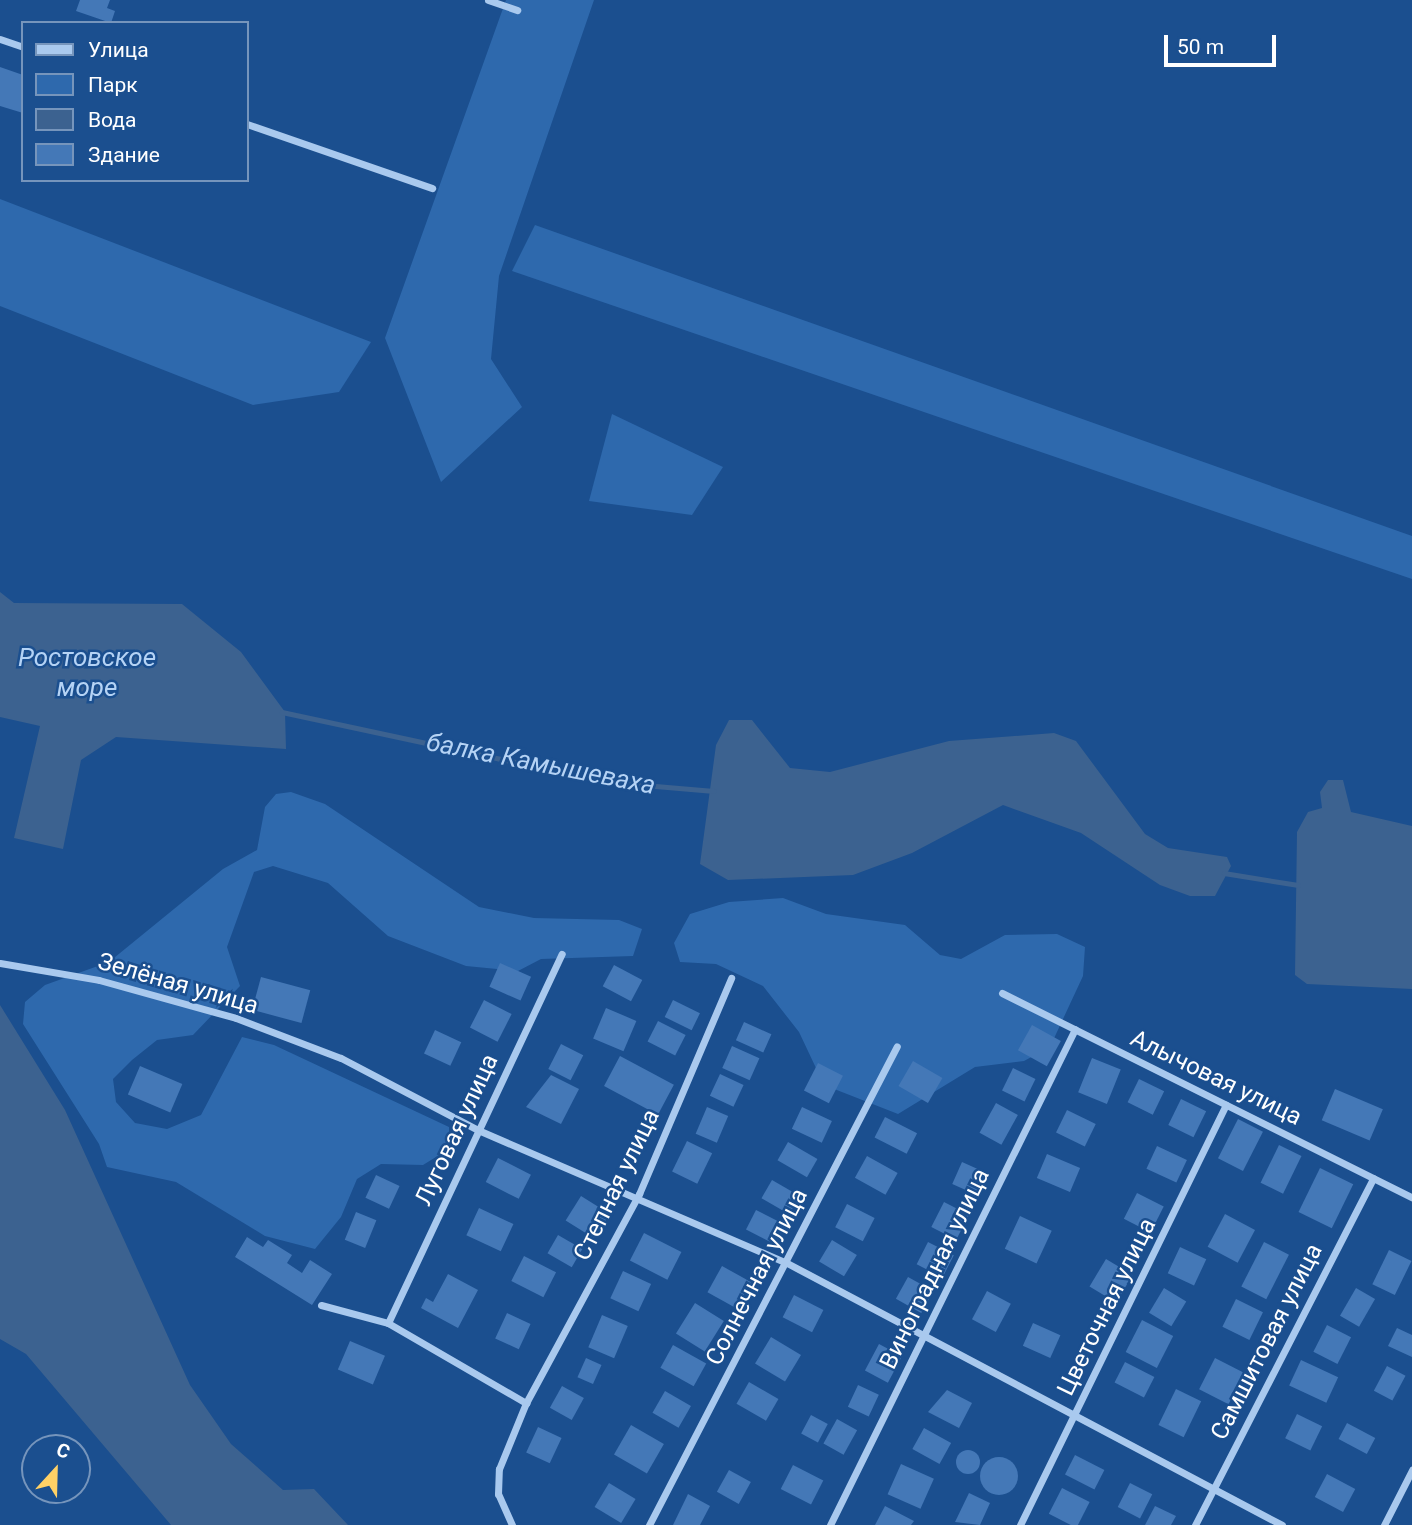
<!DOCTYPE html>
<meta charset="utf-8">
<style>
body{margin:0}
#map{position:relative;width:1412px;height:1525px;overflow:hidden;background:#1b4f8f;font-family:Roboto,sans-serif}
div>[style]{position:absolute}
.green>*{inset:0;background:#2e69ad}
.water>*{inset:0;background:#3c6290}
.stream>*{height:4.5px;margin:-2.25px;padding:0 2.25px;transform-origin:2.25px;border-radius:2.25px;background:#3c6290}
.building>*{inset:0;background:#4478b7;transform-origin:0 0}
.round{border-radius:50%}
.minor>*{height:7px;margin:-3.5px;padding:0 3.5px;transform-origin:3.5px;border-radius:3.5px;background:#a9c9ee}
span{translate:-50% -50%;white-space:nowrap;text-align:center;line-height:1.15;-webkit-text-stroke:5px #1b4f8f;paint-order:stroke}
.street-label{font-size:24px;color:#fff}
.water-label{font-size:26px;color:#b5d3f5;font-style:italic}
.legend{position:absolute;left:21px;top:21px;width:228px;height:161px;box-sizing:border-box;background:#1b4f8f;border:2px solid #7695bc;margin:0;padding:9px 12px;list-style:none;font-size:21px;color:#fff}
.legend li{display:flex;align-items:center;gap:14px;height:35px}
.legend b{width:35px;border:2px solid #7695bc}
.north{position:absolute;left:21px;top:1434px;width:70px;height:70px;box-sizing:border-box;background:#1b4f8f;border:2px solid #7695bc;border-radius:50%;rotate:22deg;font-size:19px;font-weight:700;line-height:28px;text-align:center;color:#fff}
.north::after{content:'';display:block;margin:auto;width:24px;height:32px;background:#ffd166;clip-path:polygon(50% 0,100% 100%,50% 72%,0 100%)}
.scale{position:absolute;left:1164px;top:35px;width:112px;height:32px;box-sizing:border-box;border:4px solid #fff;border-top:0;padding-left:9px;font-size:21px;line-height:24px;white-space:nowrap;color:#fff;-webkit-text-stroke:5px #1b4f8f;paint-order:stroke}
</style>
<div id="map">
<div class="green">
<div style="clip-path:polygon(506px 0,594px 0,499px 276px,491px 359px,522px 407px,441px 482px,385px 338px)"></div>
<div style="clip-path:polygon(0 199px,371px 342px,339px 392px,253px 405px,0 306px)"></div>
<div style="clip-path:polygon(535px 225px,1412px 536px,1412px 579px,512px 271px)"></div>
<div style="clip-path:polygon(612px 414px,723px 467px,692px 515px,589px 501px)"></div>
<div style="clip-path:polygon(291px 792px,325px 804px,479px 907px,534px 918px,619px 920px,642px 929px,633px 956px,541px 959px,518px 971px,466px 966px,388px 936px,328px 883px,273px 866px,254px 872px,227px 947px,240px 986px,193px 1035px,157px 1040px,132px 1060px,113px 1079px,116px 1102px,135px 1123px,167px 1129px,201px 1115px,242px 1037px,274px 1045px,449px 1127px,449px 1149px,423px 1165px,381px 1164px,357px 1179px,341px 1217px,315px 1249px,265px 1236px,176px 1182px,107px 1167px,99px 1144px,23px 1024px,25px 1002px,45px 985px,109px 962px,223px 869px,257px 850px,265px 807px,276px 794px)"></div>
<div style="clip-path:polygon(783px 898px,826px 914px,905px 925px,940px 955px,961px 959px,1005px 935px,1057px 934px,1085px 947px,1083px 976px,1050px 1047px,1024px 1061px,975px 1067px,898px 1114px,824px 1085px,799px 1032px,763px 986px,716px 964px,680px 962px,674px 943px,690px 914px,729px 902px)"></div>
</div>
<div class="water">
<div style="clip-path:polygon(0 592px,14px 603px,182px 604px,241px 652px,285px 712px,286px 749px,116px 737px,81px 760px,63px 849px,14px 838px,40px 726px,0 717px)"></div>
<div style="clip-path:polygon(729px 720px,752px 720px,790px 768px,830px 772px,949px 741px,1054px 733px,1076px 741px,1145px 834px,1168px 848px,1227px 857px,1231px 866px,1215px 896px,1190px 896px,1160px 885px,1081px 833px,1003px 805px,912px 853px,853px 875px,728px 880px,700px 864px,716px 745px)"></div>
<div style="clip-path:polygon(1328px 780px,1343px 780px,1351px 812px,1412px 826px,1412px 989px,1307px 984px,1295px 975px,1297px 832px,1308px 812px,1322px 808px,1320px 792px)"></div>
<div style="clip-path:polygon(0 1005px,65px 1110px,190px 1385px,231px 1444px,283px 1490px,314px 1489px,348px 1525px,171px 1525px,26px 1354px,0 1339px)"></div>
</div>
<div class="stream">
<div style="left:282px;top:712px;width:334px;rotate:12.1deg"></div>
<div style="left:609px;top:782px;width:105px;rotate:4.9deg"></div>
<div style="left:1224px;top:873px;width:75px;rotate:9.2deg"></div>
</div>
<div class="building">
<div style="clip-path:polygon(80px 0,110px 0,107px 8px,115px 11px,111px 23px,76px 11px)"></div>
<div style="clip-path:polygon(0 67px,23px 75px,23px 113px,0 106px)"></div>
<div style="left:500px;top:963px;width:34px;height:26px;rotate:24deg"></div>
<div style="left:614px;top:965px;width:32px;height:24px;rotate:28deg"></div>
<div style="left:261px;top:977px;width:51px;height:34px;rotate:15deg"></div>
<div style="left:484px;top:1000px;width:31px;height:31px;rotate:27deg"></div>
<div style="left:673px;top:1000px;width:30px;height:19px;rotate:26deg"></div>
<div style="left:606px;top:1008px;width:33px;height:33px;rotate:23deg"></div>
<div style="left:658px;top:1021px;width:31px;height:23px;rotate:27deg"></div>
<div style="left:744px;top:1022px;width:30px;height:20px;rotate:24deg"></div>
<div style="left:1032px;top:1025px;width:33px;height:29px;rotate:29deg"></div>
<div style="left:435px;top:1030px;width:29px;height:26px;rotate:25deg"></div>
<div style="left:561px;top:1044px;width:25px;height:28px;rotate:27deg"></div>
<div style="left:732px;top:1046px;width:30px;height:24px;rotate:24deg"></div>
<div style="left:620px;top:1056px;width:61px;height:34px;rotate:28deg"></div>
<div style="left:1092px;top:1058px;width:31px;height:37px;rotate:22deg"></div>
<div style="left:913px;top:1061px;width:34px;height:29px;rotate:30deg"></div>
<div style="left:818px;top:1063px;width:28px;height:31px;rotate:27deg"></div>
<div style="left:140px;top:1066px;width:46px;height:31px;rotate:23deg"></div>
<div style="left:1013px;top:1068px;width:25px;height:25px;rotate:26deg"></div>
<div style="left:720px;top:1074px;width:26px;height:24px;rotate:25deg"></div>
<div style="clip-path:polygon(551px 1075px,579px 1089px,561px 1124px,526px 1107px)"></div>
<div style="left:1139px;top:1079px;width:28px;height:26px;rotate:26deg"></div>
<div style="left:1335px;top:1089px;width:52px;height:34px;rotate:23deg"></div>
<div style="left:1181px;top:1099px;width:28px;height:29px;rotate:26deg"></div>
<div style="left:996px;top:1103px;width:25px;height:34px;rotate:29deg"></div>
<div style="left:707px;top:1107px;width:23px;height:29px;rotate:23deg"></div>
<div style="left:802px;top:1107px;width:33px;height:24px;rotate:25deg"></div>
<div style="left:1067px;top:1110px;width:32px;height:25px;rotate:26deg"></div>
<div style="left:885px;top:1117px;width:36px;height:23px;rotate:27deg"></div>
<div style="left:1238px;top:1119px;width:28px;height:44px;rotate:27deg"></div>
<div style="left:687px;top:1141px;width:28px;height:34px;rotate:26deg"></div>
<div style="left:788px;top:1142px;width:34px;height:21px;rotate:30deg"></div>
<div style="left:1279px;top:1145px;width:25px;height:42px;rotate:26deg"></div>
<div style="left:1157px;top:1146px;width:33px;height:25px;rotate:25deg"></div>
<div style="left:1047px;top:1154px;width:36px;height:26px;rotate:23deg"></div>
<div style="left:867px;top:1156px;width:35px;height:25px;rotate:29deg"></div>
<div style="left:498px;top:1158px;width:37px;height:27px;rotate:27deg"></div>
<div style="left:962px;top:1162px;width:27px;height:24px;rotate:24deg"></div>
<div style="left:1320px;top:1168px;width:37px;height:49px;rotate:26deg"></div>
<div style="left:376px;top:1175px;width:26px;height:25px;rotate:25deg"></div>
<div style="left:772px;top:1180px;width:32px;height:21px;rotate:30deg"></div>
<div style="left:1137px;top:1193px;width:30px;height:29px;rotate:27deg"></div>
<div style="left:581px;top:1196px;width:34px;height:29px;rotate:32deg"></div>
<div style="left:944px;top:1202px;width:28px;height:28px;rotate:27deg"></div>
<div style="left:847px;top:1204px;width:31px;height:26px;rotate:27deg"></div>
<div style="left:479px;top:1208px;width:38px;height:30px;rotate:25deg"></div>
<div style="left:756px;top:1210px;width:33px;height:22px;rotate:27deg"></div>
<div style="left:356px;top:1212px;width:22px;height:30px;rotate:22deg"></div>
<div style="left:1225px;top:1214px;width:34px;height:37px;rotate:28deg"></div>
<div style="left:1020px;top:1216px;width:35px;height:36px;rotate:25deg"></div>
<div style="left:644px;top:1233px;width:42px;height:31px;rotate:27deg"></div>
<div style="left:558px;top:1235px;width:28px;height:21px;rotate:30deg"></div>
<div style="clip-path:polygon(247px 1237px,263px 1247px,268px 1240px,292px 1255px,287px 1263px,302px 1273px,310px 1260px,332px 1274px,312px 1305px,235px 1257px)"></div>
<div style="left:832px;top:1240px;width:29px;height:25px;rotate:31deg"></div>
<div style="left:928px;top:1242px;width:29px;height:25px;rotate:27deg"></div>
<div style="left:1264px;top:1242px;width:28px;height:50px;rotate:27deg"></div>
<div style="left:1180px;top:1247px;width:29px;height:29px;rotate:25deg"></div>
<div style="left:1389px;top:1250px;width:25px;height:38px;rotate:26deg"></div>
<div style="left:524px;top:1256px;width:36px;height:28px;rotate:27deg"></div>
<div style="left:1106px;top:1259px;width:31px;height:32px;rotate:31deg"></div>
<div style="left:722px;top:1266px;width:33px;height:30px;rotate:29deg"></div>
<div style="left:623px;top:1271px;width:31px;height:30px;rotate:25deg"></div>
<div style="clip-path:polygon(448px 1274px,478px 1290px,458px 1328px,421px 1308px,426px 1298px,433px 1302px)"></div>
<div style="left:908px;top:1277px;width:29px;height:25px;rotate:29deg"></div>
<div style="left:1164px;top:1288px;width:26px;height:29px;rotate:31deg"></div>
<div style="left:1356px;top:1288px;width:22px;height:32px;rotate:30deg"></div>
<div style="left:987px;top:1291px;width:27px;height:32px;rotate:28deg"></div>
<div style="left:794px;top:1295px;width:33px;height:25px;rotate:27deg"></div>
<div style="left:1236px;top:1299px;width:30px;height:31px;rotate:26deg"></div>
<div style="left:695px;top:1303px;width:34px;height:36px;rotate:32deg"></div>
<div style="left:507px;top:1313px;width:26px;height:28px;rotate:25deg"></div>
<div style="left:602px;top:1315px;width:28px;height:35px;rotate:23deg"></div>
<div style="left:1142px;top:1320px;width:35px;height:36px;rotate:27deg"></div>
<div style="left:1033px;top:1323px;width:30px;height:25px;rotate:24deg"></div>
<div style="left:1327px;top:1325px;width:27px;height:30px;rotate:27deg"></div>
<div style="clip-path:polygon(1397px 1328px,1412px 1335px,1412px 1357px,1388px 1346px)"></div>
<div style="left:771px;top:1337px;width:35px;height:31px;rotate:31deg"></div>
<div style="left:350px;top:1341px;width:38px;height:31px;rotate:23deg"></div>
<div style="left:879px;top:1344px;width:26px;height:30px;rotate:28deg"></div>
<div style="left:673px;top:1345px;width:38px;height:26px;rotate:29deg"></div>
<div style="left:586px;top:1358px;width:17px;height:21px;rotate:24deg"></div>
<div style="left:1215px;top:1358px;width:33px;height:35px;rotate:27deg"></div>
<div style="left:1301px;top:1360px;width:41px;height:28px;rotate:25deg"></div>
<div style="left:1125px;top:1362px;width:33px;height:23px;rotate:27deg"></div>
<div style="left:1387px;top:1366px;width:21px;height:28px;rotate:28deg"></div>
<div style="left:749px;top:1382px;width:34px;height:25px;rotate:30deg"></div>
<div style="left:858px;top:1385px;width:23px;height:24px;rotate:25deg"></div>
<div style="left:562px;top:1386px;width:25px;height:25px;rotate:29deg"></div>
<div style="left:1176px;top:1389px;width:28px;height:40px;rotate:26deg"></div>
<div style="clip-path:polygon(947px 1390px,972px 1403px,959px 1428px,928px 1412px)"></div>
<div style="left:665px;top:1391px;width:30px;height:25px;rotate:30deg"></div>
<div style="left:1297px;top:1414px;width:28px;height:27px;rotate:26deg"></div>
<div style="left:811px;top:1415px;width:19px;height:21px;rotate:28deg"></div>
<div style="left:837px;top:1419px;width:23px;height:28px;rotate:29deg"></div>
<div style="left:1347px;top:1423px;width:32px;height:18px;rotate:28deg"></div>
<div style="left:631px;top:1425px;width:38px;height:34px;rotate:30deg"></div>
<div style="left:538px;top:1427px;width:26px;height:28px;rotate:25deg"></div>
<div style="left:924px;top:1428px;width:31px;height:24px;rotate:29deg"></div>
<div class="round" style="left:956px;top:1450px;width:24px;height:24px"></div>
<div style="left:1075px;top:1455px;width:33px;height:22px;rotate:27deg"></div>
<div class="round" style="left:980px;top:1457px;width:38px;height:38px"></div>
<div style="left:901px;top:1464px;width:36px;height:33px;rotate:24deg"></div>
<div style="left:793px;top:1465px;width:34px;height:27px;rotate:27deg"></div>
<div style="left:729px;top:1470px;width:25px;height:25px;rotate:29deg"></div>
<div style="left:1327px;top:1474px;width:32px;height:26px;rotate:28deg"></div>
<div style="left:609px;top:1483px;width:31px;height:28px;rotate:31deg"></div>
<div style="left:1130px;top:1483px;width:25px;height:27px;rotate:27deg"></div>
<div style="left:1062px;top:1488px;width:31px;height:29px;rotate:27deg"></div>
<div style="clip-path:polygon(969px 1493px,990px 1503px,980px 1525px,955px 1522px)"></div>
<div style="clip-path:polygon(688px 1494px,710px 1506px,700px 1525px,673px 1525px)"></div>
<div style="clip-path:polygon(885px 1506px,914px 1521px,911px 1525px,875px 1525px)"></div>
<div style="clip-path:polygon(1155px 1506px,1176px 1516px,1171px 1525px,1145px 1525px)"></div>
</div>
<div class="minor">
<div style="left:488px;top:0;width:31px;rotate:19deg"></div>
<div style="left:0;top:39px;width:24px;rotate:19deg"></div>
<div style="left:247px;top:124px;width:196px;rotate:19.1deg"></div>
<div style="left:0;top:963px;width:100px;rotate:9.7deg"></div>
<div style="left:99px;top:980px;width:142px;rotate:15.5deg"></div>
<div style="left:236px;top:1018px;width:112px;rotate:20.9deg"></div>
<div style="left:341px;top:1058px;width:155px;rotate:27.7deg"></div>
<div style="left:478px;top:1130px;width:336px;rotate:23.3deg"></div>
<div style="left:787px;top:1263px;width:560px;rotate:27.89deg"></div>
<div style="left:1002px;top:993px;width:458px;rotate:26.5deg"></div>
<div style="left:321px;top:1305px;width:69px;rotate:15deg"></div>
<div style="left:388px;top:1323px;width:160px;rotate:30.1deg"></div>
<div style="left:388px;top:1323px;width:408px;rotate:-64.8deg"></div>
<div style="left:512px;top:1525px;width:34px;rotate:-114deg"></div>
<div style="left:498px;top:1494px;width:25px;rotate:-88deg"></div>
<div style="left:499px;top:1469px;width:71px;rotate:-67.8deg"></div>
<div style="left:526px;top:1403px;width:238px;rotate:-61.6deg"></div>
<div style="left:639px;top:1194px;width:235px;rotate:-66.9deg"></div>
<div style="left:649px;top:1525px;width:539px;rotate:-62.63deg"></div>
<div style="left:830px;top:1525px;width:553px;rotate:-63.71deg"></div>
<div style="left:1020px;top:1525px;width:468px;rotate:-63.9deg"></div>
<div style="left:1195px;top:1525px;width:390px;rotate:-62.8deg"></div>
<div style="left:1384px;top:1525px;width:62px;rotate:-63deg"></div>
</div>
<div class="street-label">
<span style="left:178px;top:984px;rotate:16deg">Зелёная улица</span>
<span style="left:1216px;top:1078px;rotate:26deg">Алычовая улица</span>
<span style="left:457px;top:1130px;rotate:-65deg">Луговая улица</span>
<span style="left:617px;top:1185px;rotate:-64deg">Степная улица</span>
<span style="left:935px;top:1269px;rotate:-64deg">Виноградная улица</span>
<span style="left:757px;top:1277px;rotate:-63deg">Солнечная улица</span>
<span style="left:1107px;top:1307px;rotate:-64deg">Цветочная улица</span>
<span style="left:1267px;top:1342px;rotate:-63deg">Самшитовая улица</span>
</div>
<div class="water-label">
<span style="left:87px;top:673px">Ростовское<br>море</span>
<span style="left:541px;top:764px;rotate:11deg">балка Камышеваха</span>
</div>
<ul class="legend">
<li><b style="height:9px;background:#a9c9ee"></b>Улица</li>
<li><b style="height:19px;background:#2e69ad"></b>Парк</li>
<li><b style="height:19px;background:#3c6290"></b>Вода</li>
<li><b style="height:19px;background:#4478b7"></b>Здание</li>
</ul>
<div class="north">С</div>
<div class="scale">50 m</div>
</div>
